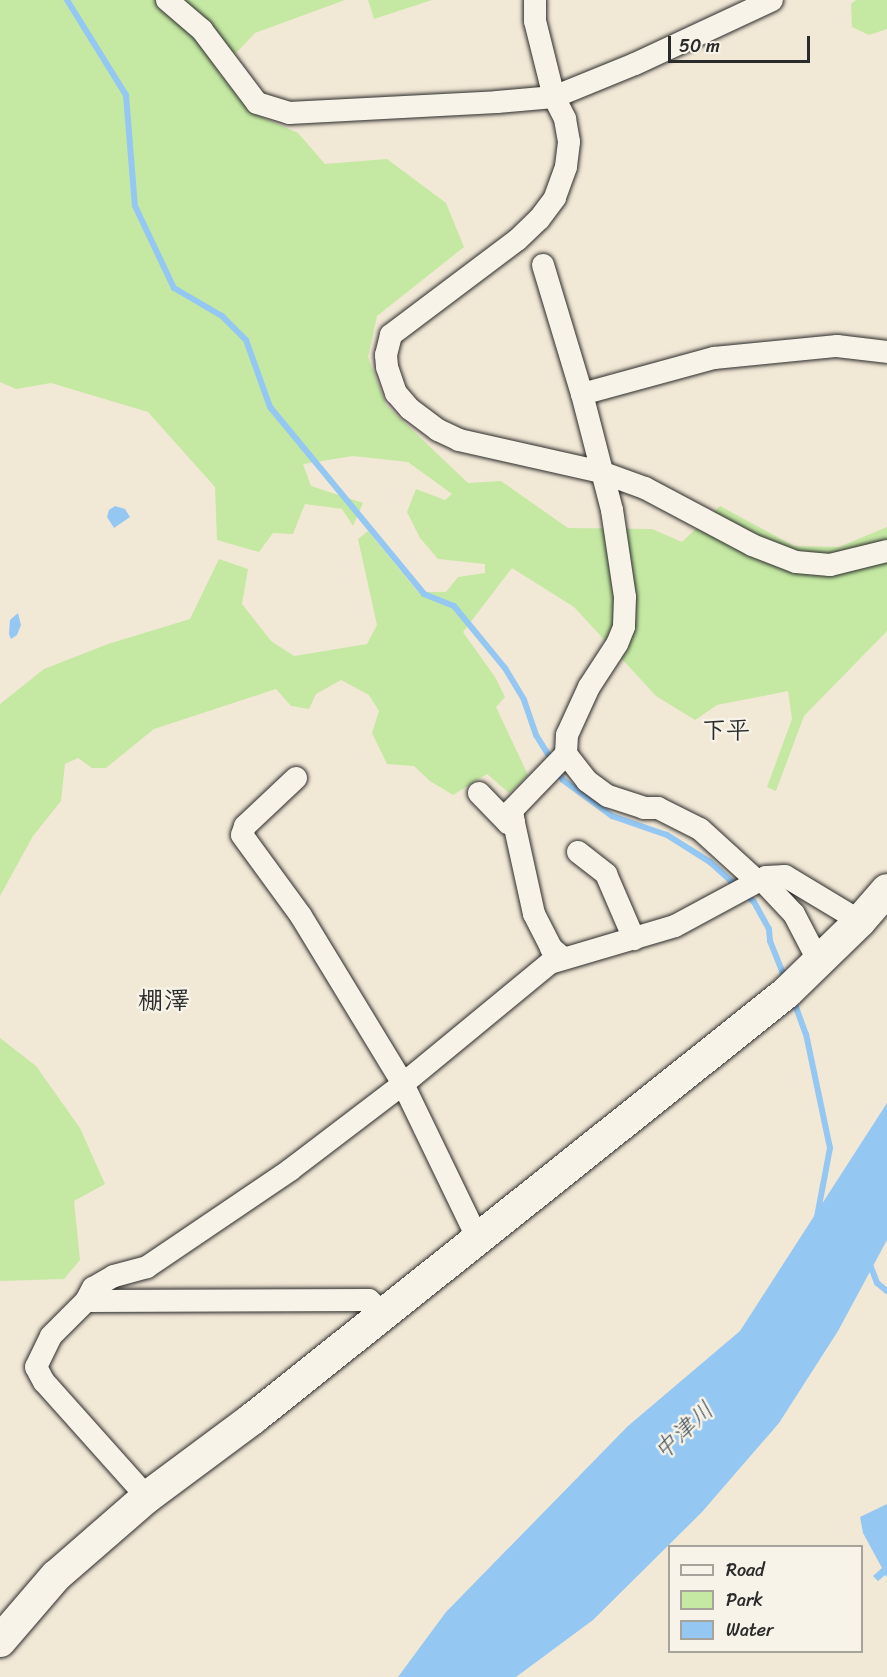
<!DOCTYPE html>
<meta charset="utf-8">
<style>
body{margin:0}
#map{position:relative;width:887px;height:1677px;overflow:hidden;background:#f2e8d6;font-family:Sriracha,"Klee One",sans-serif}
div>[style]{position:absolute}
.green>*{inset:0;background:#c5e9a3}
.water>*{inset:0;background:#94c8f2}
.stream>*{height:6px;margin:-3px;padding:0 3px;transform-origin:3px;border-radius:3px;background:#94c8f2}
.roads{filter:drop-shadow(0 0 2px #2b2b2b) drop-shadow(0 0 2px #2b2b2b)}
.street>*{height:22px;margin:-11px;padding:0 11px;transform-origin:11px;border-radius:11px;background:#f7f3e8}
.secondary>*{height:32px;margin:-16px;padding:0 16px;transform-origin:16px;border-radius:16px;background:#f7f3e8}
span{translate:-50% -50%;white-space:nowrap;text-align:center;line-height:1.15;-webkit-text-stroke:5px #f7f3e8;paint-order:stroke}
.neighbourhood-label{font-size:24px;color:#2b2b2b;font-weight:700}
.water-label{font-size:24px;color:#45525d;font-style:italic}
.quarter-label{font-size:26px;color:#2b2b2b;font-weight:700}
.legend{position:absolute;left:668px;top:1545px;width:195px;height:108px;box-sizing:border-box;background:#f7f3e8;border:2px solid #a5a39c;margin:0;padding:8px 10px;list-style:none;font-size:18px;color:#2b2b2b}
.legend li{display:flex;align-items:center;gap:12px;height:30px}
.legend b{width:30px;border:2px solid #a5a39c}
.scale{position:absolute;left:668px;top:36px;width:142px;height:27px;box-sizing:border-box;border:3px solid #2b2b2b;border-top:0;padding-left:8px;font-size:18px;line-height:21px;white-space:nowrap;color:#2b2b2b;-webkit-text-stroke:4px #f7f3e8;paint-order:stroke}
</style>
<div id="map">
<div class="green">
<div style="clip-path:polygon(0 0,345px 0,255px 33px,218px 72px,250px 112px,298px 133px,325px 164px,387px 159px,446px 203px,464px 247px,377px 316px,368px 357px,386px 405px,468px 483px,501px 481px,568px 528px,652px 529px,682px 542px,720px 506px,794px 546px,839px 547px,887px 527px,887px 631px,804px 716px,776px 791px,767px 787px,792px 719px,788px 691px,717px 705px,695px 720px,656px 696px,574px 607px,512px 568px,463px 632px,495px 677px,505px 697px,496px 707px,528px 775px,509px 793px,487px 774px,453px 795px,430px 781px,414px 766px,387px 764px,372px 733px,379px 711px,369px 695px,341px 680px,316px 694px,309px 709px,291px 706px,276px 689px,154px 729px,106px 768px,92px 768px,78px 758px,65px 764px,61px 801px,33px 836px,0 896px,0 704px,44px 669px,108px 644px,190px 619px,219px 559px,248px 569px,242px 604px,271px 641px,294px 656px,367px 644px,377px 625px,358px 539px,368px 531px,418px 592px,446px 592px,458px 577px,485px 573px,485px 564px,438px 559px,420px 538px,407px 512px,416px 489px,445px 500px,452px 494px,408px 462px,353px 456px,303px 464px,311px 486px,363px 503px,353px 526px,342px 509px,305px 504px,293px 534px,273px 533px,259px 552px,217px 540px,215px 487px,148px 412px,51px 383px,16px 389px,0 382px)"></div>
<div style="clip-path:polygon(368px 0,432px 0,374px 19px)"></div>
<div style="clip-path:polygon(856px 0,887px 0,887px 29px,869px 35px,852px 27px,851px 4px)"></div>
<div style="clip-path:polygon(0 1038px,36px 1066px,80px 1128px,105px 1184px,74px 1201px,80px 1260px,64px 1279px,0 1281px)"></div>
</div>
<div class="water">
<div style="clip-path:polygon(115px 506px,125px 509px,130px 517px,114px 528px,107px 517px,109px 510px)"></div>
<div style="clip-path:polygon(18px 613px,21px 625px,17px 635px,11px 639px,9px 634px,10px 620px)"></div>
<div style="clip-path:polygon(887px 1103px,887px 1240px,838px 1331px,779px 1423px,702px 1512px,593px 1620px,516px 1677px,398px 1677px,446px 1612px,628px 1426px,740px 1331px)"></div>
<div style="clip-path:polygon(887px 1504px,887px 1577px,885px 1575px,878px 1581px,873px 1576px,882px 1568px,863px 1533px,860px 1517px)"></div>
</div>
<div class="stream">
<div style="left:67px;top:0;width:112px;rotate:58.2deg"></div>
<div style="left:126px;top:95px;width:111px;rotate:85.4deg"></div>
<div style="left:135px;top:206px;width:91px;rotate:64.6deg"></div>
<div style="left:174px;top:288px;width:56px;rotate:30.3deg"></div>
<div style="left:222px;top:316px;width:34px;rotate:45deg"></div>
<div style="left:246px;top:340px;width:71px;rotate:70.3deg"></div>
<div style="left:270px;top:407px;width:242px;rotate:50.5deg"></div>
<div style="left:424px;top:594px;width:32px;rotate:22deg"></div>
<div style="left:454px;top:606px;width:80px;rotate:50.6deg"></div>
<div style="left:505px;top:668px;width:37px;rotate:59deg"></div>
<div style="left:524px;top:700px;width:37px;rotate:71deg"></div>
<div style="left:536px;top:735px;width:32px;rotate:58deg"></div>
<div style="left:558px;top:771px;width:10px;rotate:61deg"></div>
<div style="left:563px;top:780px;width:61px;rotate:36.3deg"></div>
<div style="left:612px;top:816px;width:58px;rotate:19.1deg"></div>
<div style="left:667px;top:835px;width:51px;rotate:32.1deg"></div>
<div style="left:710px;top:862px;width:38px;rotate:42deg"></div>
<div style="left:745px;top:894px;width:12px;rotate:42deg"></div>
<div style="left:754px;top:902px;width:31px;rotate:61deg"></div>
<div style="left:769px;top:929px;width:12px;rotate:85deg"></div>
<div style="left:770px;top:941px;width:43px;rotate:68.2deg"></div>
<div style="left:793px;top:999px;width:37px;rotate:70deg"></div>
<div style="left:806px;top:1034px;width:116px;rotate:78.1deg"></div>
<div style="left:830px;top:1148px;width:70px;rotate:100.7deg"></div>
<div style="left:869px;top:1262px;width:22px;rotate:69deg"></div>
<div style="left:877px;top:1283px;width:13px;rotate:39deg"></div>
</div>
<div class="roads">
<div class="street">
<div style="left:167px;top:0;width:46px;rotate:40.6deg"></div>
<div style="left:202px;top:30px;width:91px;rotate:53deg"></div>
<div style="left:257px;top:103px;width:34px;rotate:17deg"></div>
<div style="left:289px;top:113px;width:208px;rotate:-3deg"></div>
<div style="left:497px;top:102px;width:57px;rotate:-5deg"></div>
<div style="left:554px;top:97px;width:87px;rotate:-22.2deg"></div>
<div style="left:635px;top:64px;width:151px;rotate:-25deg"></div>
<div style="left:535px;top:0;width:21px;rotate:90deg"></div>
<div style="left:535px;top:21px;width:78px;rotate:76deg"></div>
<div style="left:554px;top:97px;width:25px;rotate:63deg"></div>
<div style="left:565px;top:119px;width:23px;rotate:80deg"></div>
<div style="left:569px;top:142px;width:25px;rotate:97deg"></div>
<div style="left:566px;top:167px;width:33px;rotate:110deg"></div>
<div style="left:555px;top:198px;width:26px;rotate:127deg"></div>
<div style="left:539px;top:219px;width:30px;rotate:136deg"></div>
<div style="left:517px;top:240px;width:158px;rotate:143deg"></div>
<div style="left:391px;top:335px;width:21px;rotate:104deg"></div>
<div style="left:386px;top:355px;width:12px;rotate:85deg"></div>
<div style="left:387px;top:367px;width:28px;rotate:71deg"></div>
<div style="left:396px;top:393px;width:21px;rotate:49deg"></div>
<div style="left:410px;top:409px;width:35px;rotate:37deg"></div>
<div style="left:438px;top:430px;width:23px;rotate:25deg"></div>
<div style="left:459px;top:440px;width:146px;rotate:12.7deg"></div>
<div style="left:601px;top:472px;width:47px;rotate:20deg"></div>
<div style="left:645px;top:488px;width:121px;rotate:28deg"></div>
<div style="left:752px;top:545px;width:47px;rotate:21.1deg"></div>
<div style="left:796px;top:562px;width:34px;rotate:5deg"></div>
<div style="left:830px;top:565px;width:59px;rotate:-13.8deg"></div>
<div style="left:543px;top:265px;width:135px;rotate:73.2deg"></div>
<div style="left:582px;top:394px;width:120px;rotate:75.5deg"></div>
<div style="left:612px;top:510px;width:88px;rotate:81.5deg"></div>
<div style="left:625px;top:597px;width:30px;rotate:92deg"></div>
<div style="left:624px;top:627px;width:18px;rotate:112deg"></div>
<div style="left:617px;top:644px;width:51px;rotate:123.1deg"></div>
<div style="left:589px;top:687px;width:53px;rotate:114.6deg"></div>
<div style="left:567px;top:735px;width:19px;rotate:93deg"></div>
<div style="left:582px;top:394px;width:137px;rotate:-15.3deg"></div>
<div style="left:714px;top:358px;width:124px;rotate:-5.6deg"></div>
<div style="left:837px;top:346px;width:50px;rotate:6.8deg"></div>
<div style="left:296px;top:778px;width:70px;rotate:136.7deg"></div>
<div style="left:245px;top:826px;width:9px;rotate:108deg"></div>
<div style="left:242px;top:835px;width:100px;rotate:53.9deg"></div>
<div style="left:301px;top:916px;width:197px;rotate:58.7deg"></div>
<div style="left:403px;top:1084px;width:190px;rotate:-39.5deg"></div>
<div style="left:550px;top:963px;width:130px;rotate:-16.5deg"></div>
<div style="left:675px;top:926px;width:103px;rotate:-28.3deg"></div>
<div style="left:766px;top:877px;width:19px;rotate:-3deg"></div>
<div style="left:785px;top:876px;width:87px;rotate:31deg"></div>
<div style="left:479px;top:793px;width:42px;rotate:46deg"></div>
<div style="left:508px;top:823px;width:6px"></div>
<div style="left:514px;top:823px;width:93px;rotate:77.6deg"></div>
<div style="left:534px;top:914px;width:38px;rotate:63deg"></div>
<div style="left:551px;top:948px;width:16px;rotate:40deg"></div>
<div style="left:514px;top:823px;width:13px;rotate:-99deg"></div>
<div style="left:512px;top:810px;width:78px;rotate:-46deg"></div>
<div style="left:566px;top:754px;width:34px;rotate:52deg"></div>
<div style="left:587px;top:781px;width:26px;rotate:36deg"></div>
<div style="left:608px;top:796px;width:38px;rotate:18deg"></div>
<div style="left:644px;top:808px;width:14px"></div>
<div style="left:658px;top:808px;width:47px;rotate:26.6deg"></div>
<div style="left:700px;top:829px;width:76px;rotate:42.3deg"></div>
<div style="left:578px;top:852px;width:36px;rotate:38deg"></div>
<div style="left:606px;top:874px;width:71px;rotate:66.7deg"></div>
<div style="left:761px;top:879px;width:48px;rotate:46.7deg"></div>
<div style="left:794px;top:914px;width:54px;rotate:62.5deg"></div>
<div style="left:86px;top:1301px;width:283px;rotate:-0.2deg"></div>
<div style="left:369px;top:1300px;width:21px;rotate:43deg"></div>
<div style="left:147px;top:1497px;width:154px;rotate:-131.8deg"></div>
<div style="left:44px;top:1382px;width:17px;rotate:-118deg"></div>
<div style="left:36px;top:1367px;width:34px;rotate:-64deg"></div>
<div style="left:51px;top:1336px;width:49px;rotate:-45deg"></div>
<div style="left:86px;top:1301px;width:15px;rotate:-62deg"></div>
<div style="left:93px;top:1288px;width:24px;rotate:-30deg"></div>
<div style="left:114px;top:1276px;width:34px;rotate:-15deg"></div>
<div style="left:147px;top:1267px;width:173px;rotate:-34.1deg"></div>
<div style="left:290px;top:1170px;width:142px;rotate:-37.3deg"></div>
<div style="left:403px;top:1084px;width:172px;rotate:64.2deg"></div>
</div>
<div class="secondary">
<div style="left:0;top:1641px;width:86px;rotate:-49.3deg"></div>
<div style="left:56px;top:1576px;width:121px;rotate:-41deg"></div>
<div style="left:147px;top:1497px;width:131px;rotate:-36.6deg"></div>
<div style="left:252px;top:1419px;width:683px;rotate:-38.58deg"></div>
<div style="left:786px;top:993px;width:103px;rotate:-44.2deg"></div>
<div style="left:860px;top:921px;width:41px;rotate:-48.9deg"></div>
</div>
</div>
<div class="neighbourhood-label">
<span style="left:726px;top:731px">下平</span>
</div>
<div class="water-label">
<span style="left:684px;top:1431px;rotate:-43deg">中津川</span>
</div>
<div class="quarter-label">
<span style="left:164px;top:1001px">棚澤</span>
</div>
<ul class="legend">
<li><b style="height:8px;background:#f7f3e8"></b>Road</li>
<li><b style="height:16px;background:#c5e9a3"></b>Park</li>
<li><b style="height:16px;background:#94c8f2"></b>Water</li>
</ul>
<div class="scale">50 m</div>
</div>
